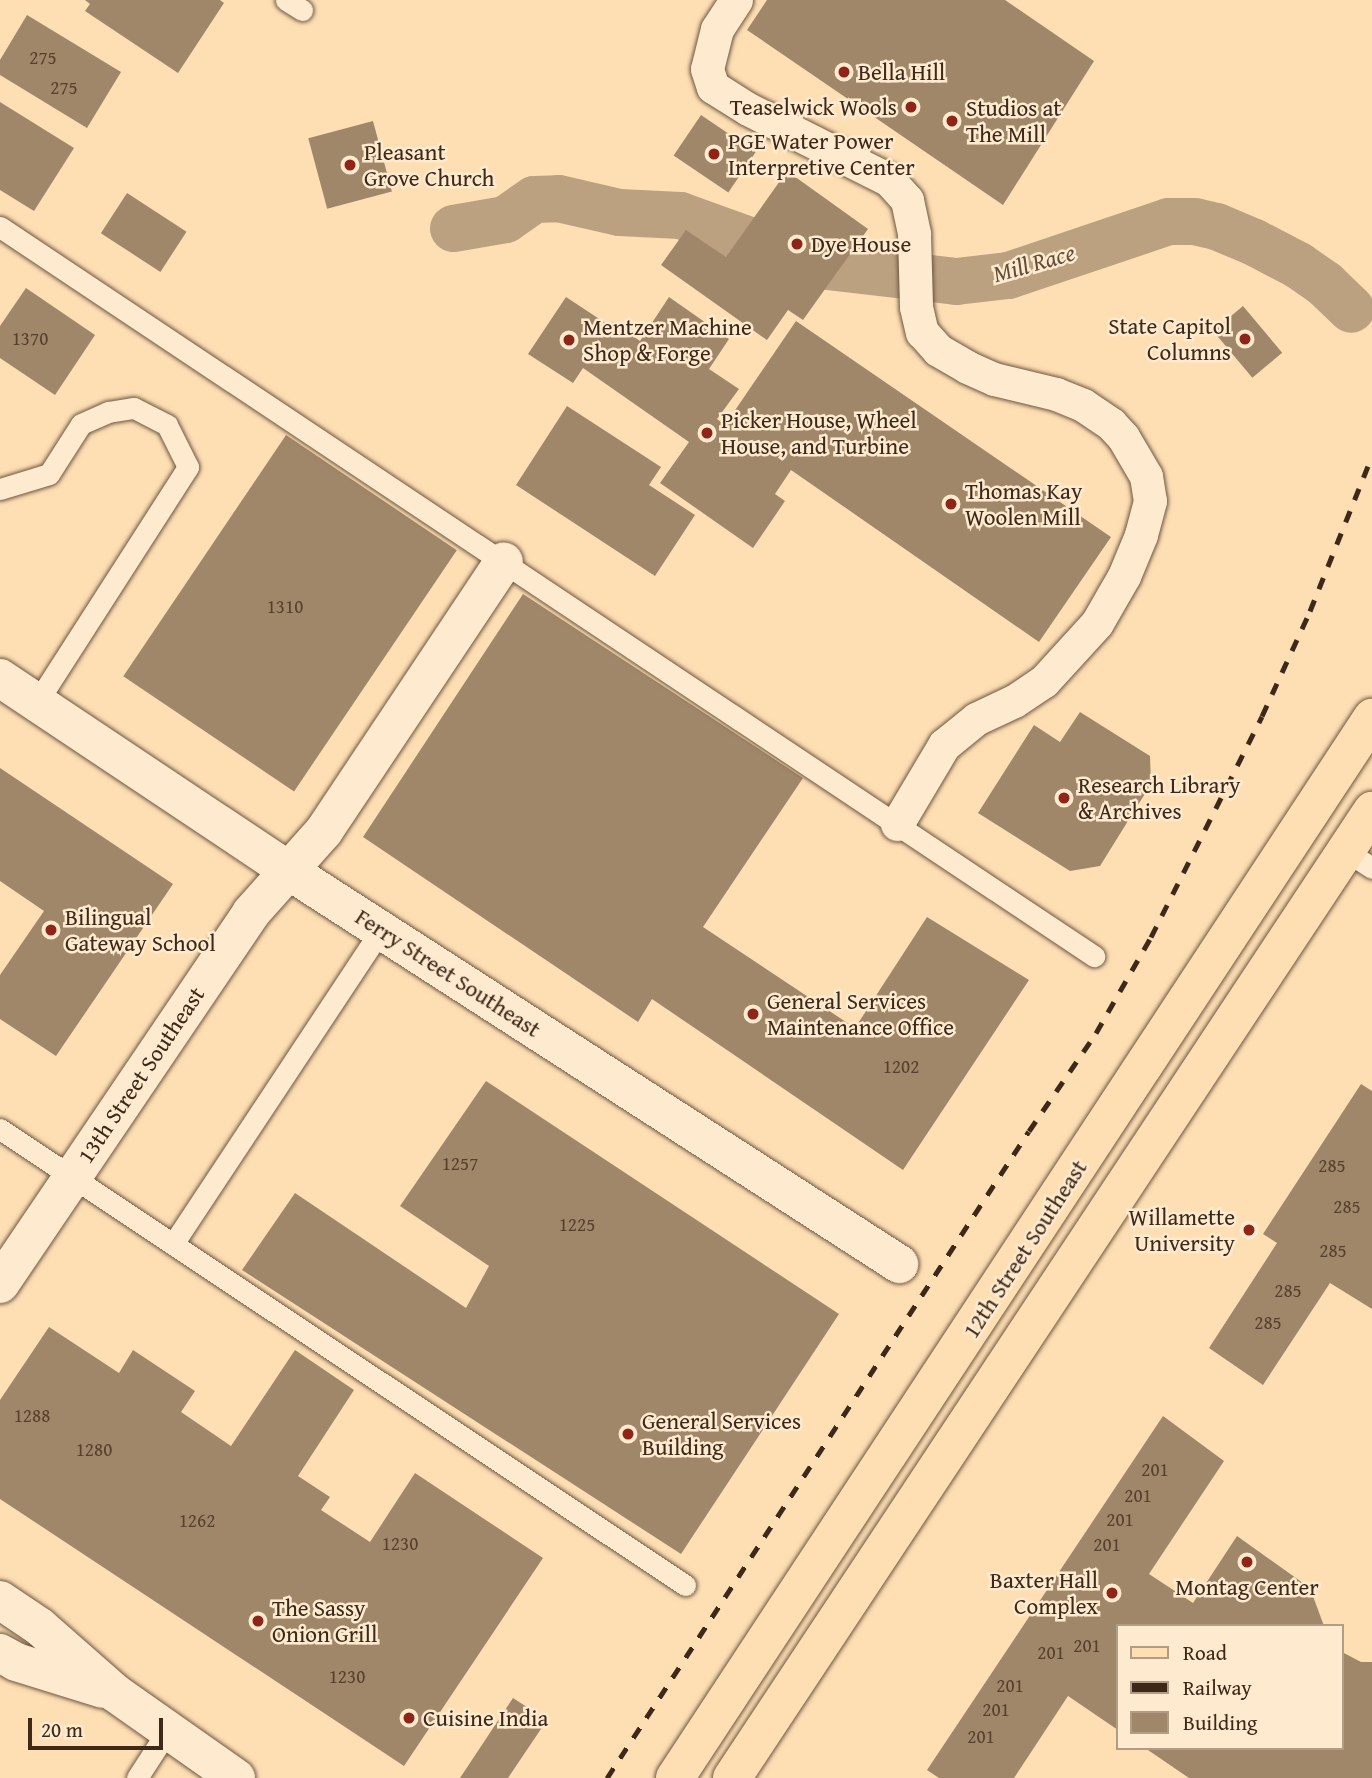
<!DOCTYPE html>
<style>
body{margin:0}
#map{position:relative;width:1372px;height:1778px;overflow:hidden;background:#fedfb4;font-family:"Gentium Book Plus",serif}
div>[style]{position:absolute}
.canal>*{height:47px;margin:-23.5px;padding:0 23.5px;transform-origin:23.5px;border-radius:23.5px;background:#bca180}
.building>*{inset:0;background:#a1876a;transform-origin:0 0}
.roads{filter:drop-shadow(0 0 2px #6d5640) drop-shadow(0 0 2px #6d5640)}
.service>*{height:21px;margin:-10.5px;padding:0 10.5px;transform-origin:10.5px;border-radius:10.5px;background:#feeace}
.pedestrian>*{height:33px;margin:-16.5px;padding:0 16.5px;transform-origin:16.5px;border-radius:16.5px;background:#feeace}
.minor>*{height:38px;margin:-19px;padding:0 19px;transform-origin:19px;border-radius:19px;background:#feeace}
.secondary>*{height:38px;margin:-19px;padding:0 19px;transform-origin:19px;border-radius:19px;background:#feeace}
.primary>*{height:38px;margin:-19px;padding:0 19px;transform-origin:19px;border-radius:19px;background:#fedfb4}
.rail>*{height:5px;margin-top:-2.5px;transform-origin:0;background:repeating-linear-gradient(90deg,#3d281a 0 12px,transparent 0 24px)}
.dots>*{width:19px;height:19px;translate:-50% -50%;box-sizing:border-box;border:4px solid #feeace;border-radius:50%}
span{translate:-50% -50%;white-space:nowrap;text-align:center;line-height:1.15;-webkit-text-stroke:5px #feeace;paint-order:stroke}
.number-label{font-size:19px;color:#56402e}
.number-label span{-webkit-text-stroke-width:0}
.poi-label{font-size:23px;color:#3d281a}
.left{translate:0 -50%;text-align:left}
.right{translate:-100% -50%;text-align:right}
.street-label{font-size:23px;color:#3d281a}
.water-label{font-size:24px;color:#634c39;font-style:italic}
.legend{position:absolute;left:1116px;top:1624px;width:228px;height:126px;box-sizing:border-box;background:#feeace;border:2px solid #b19c86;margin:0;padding:9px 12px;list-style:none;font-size:21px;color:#3d281a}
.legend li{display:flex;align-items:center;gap:14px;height:35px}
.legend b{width:35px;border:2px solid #b19c86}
.scale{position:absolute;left:28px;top:1718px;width:135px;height:32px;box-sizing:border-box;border:4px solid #3d281a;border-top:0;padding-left:9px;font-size:21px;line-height:24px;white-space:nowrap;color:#3d281a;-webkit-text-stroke:5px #feeace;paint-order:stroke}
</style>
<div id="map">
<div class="canal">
<div style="left:453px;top:228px;width:53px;rotate:-9.8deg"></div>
<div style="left:505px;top:219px;width:35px;rotate:-35deg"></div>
<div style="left:534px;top:199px;width:24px;rotate:-2deg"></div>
<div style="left:558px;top:198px;width:63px;rotate:12.9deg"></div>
<div style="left:619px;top:212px;width:61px;rotate:2.8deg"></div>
<div style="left:680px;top:215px;width:147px;rotate:19.9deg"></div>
<div style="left:818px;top:265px;width:139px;rotate:6.6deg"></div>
<div style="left:956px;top:281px;width:52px;rotate:-6.6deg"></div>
<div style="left:1008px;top:275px;width:169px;rotate:-18.6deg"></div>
<div style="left:1168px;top:221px;width:26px"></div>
<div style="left:1194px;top:221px;width:23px;rotate:13deg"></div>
<div style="left:1216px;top:226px;width:41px;rotate:22.8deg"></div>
<div style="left:1254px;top:242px;width:50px;rotate:27.6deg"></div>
<div style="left:1298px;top:265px;width:32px;rotate:35deg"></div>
<div style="left:1324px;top:283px;width:37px;rotate:44deg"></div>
</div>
<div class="building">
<div style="clip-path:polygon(85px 0,220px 0,224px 3px,178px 73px,85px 11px,90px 4px)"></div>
<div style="clip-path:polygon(767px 0,1005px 0,1094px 61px,1003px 205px,747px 30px)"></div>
<div style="clip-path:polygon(27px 15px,121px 72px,87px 128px,0 75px,0 60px)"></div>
<div style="clip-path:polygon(0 102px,74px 148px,34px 211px,0 190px)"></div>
<div style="left:701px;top:115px;width:66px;height:49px;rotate:34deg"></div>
<div style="left:373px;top:121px;width:73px;height:67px;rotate:75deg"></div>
<div style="clip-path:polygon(787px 171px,868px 229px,803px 320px,788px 310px,767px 340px,661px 265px,686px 230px,726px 257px)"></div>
<div style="left:127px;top:193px;width:71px;height:48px;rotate:33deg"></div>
<div style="clip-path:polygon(26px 288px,95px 335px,55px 395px,0 358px,0 326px)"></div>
<div style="clip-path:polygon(566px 297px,610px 326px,613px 322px,640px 341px,669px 297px,729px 339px,709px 369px,739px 389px,717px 419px,725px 425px,796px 321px,1111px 537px,1039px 642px,791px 470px,775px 494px,785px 501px,753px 548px,660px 483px,689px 442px,583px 368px,573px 383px,528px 354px)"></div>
<div style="left:1243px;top:306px;width:61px;height:39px;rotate:50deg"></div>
<div style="clip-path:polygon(567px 406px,661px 467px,649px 485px,695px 515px,655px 576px,516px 485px)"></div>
<div style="left:286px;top:435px;width:206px;height:291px;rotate:34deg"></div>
<div style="clip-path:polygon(523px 594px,803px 778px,703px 927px,855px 1028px,927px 917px,1029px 980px,903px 1170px,652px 999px,638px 1022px,363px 837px)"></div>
<div style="clip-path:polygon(1080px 712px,1150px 756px,1151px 784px,1100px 866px,1070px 871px,978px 813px,1034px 725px,1060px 742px)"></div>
<div style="clip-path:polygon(0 768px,173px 884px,56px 1056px,0 1019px,0 975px,44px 911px,0 881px)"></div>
<div style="clip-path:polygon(486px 1081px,839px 1314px,681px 1554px,242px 1270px,295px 1193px,466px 1308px,489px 1266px,400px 1206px)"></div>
<div style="clip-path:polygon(1361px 1084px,1372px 1091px,1372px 1309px,1330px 1283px,1263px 1385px,1209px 1348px,1277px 1243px,1263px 1234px)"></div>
<div style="clip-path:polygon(49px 1327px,119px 1373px,133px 1350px,195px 1391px,181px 1412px,231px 1446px,295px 1350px,354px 1390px,298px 1476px,330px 1497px,321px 1510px,370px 1542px,415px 1473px,543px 1558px,404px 1766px,0 1499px,0 1400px)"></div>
<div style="clip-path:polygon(1163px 1416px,1224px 1461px,1149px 1574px,1193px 1603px,1237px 1536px,1310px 1588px,1324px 1626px,1118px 1626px,1118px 1730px,1068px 1696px,1014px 1778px,939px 1778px,927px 1770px)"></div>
<div style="clip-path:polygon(1342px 1652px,1361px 1662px,1372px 1662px,1372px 1778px,1189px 1778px,1145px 1748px,1342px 1748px)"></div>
<div style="clip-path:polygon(513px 1698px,547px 1720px,508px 1778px,460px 1778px)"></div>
</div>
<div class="roads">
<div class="service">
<div style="left:286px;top:0;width:19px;rotate:32deg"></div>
<div style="left:0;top:227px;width:1315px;rotate:33.68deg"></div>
<div style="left:0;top:489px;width:51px;rotate:-17deg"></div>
<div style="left:49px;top:474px;width:59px;rotate:-57.4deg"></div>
<div style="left:81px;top:424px;width:30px;rotate:-24deg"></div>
<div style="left:108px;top:412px;width:26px;rotate:-9deg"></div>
<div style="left:134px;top:408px;width:37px;rotate:27deg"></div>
<div style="left:167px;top:425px;width:47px;rotate:63.4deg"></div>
<div style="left:188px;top:467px;width:279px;rotate:122.7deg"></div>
<div style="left:1346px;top:851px;width:31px;rotate:33deg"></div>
<div style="left:0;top:1129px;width:823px;rotate:33.65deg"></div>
<div style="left:173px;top:1244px;width:377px;rotate:-56.5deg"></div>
<div style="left:137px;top:1778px;width:57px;rotate:-57.1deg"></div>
</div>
<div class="pedestrian">
<div style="left:736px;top:0;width:35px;rotate:123deg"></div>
<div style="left:717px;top:29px;width:41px;rotate:104deg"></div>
<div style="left:707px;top:69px;width:19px;rotate:72deg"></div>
<div style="left:713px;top:87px;width:41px;rotate:32.2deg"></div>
<div style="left:748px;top:109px;width:158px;rotate:26.7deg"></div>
<div style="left:889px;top:180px;width:27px;rotate:48deg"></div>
<div style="left:907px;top:200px;width:35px;rotate:78deg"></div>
<div style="left:914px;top:234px;width:73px;rotate:88.4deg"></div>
<div style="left:916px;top:307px;width:26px;rotate:77deg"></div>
<div style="left:922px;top:332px;width:24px;rotate:48deg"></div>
<div style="left:938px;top:350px;width:34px;rotate:30deg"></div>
<div style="left:967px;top:367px;width:30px;rotate:24deg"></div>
<div style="left:994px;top:379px;width:64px;rotate:13.6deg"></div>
<div style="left:1056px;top:394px;width:29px;rotate:22deg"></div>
<div style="left:1083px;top:405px;width:34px;rotate:34deg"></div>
<div style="left:1111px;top:424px;width:18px;rotate:47deg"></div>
<div style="left:1123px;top:437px;width:45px;rotate:59.5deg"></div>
<div style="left:1146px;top:476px;width:25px;rotate:81deg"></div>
<div style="left:1150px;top:501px;width:35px;rotate:105deg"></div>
<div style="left:1141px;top:535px;width:44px;rotate:112.5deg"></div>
<div style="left:1124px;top:576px;width:54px;rotate:119.9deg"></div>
<div style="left:1097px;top:623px;width:79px;rotate:132.4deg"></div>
<div style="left:1044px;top:681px;width:36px;rotate:146deg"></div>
<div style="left:1014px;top:701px;width:42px;rotate:154.7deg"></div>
<div style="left:976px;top:719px;width:41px;rotate:140.9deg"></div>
<div style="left:944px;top:745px;width:92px;rotate:120.7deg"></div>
</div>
<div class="minor">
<div style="left:0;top:678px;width:348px;rotate:33.7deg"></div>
<div style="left:289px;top:871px;width:726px;rotate:32.79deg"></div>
<div style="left:0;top:1284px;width:448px;rotate:-55.9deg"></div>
<div style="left:251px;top:913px;width:110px;rotate:-48.3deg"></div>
<div style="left:324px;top:831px;width:324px;rotate:-56.3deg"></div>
</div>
<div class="secondary">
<div style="left:0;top:1600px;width:48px;rotate:34deg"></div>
<div style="left:40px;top:1627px;width:100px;rotate:41.3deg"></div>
<div style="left:115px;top:1693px;width:148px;rotate:35.1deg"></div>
<div style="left:0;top:1653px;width:18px;rotate:29deg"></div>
<div style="left:16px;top:1662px;width:91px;rotate:17.2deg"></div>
</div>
<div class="primary">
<div style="left:675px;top:1778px;width:1269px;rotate:-56.67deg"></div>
<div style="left:732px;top:1778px;width:1160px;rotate:-56.5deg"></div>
</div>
</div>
<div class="rail">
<div style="left:607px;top:1778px;width:772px;rotate:-56.89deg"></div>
<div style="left:1029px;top:1131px;width:119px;rotate:-55.6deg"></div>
<div style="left:1096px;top:1033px;width:111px;rotate:-60.2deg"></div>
<div style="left:1151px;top:937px;width:247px;rotate:-63.3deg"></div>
<div style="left:1262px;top:716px;width:115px;rotate:-65.4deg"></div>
<div style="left:1310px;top:611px;width:167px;rotate:-68.2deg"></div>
</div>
<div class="dots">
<div style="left:844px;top:72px;background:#8f2418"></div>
<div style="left:911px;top:107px;background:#8f2418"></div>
<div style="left:952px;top:121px;background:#8f2418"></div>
<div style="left:714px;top:154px;background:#8f2418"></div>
<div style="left:350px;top:165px;background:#8f2418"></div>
<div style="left:797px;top:244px;background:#8f2418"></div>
<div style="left:1245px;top:339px;background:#8f2418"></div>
<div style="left:569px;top:340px;background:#8f2418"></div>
<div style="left:707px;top:433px;background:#8f2418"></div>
<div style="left:951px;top:504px;background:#8f2418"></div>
<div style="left:1064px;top:798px;background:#8f2418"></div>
<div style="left:51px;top:930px;background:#8f2418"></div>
<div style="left:753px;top:1014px;background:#8f2418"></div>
<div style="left:1249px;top:1230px;background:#8f2418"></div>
<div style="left:628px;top:1434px;background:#8f2418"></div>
<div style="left:1247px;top:1562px;background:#8f2418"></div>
<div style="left:1112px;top:1593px;background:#8f2418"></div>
<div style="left:258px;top:1621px;background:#8f2418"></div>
<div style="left:409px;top:1718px;background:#8f2418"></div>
</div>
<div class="number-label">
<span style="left:43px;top:58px">275</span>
<span style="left:64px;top:88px">275</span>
<span style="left:30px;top:339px">1370</span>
<span style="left:285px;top:607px">1310</span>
<span style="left:901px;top:1067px">1202</span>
<span style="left:460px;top:1164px">1257</span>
<span style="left:1332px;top:1166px">285</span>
<span style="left:1347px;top:1207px">285</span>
<span style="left:577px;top:1225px">1225</span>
<span style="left:1333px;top:1251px">285</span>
<span style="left:1288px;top:1291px">285</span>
<span style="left:1268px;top:1323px">285</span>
<span style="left:32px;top:1416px">1288</span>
<span style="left:94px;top:1450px">1280</span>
<span style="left:1155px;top:1470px">201</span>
<span style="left:1138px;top:1496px">201</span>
<span style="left:1120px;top:1520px">201</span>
<span style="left:197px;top:1521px">1262</span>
<span style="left:400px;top:1544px">1230</span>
<span style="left:1107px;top:1545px">201</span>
<span style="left:1087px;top:1646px">201</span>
<span style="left:1051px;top:1653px">201</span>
<span style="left:347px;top:1677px">1230</span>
<span style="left:1010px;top:1686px">201</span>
<span style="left:996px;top:1710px">201</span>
<span style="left:981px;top:1737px">201</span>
</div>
<div class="poi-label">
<span class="left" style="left:858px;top:72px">Bella Hill</span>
<span class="right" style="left:897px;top:107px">Teaselwick Wools</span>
<span class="left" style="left:966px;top:121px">Studios at<br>The Mill</span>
<span class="left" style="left:728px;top:154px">PGE Water Power<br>Interpretive Center</span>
<span class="left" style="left:364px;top:165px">Pleasant<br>Grove Church</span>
<span class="left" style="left:811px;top:244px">Dye House</span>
<span class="right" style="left:1231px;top:339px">State Capitol<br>Columns</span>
<span class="left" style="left:583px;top:340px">Mentzer Machine<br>Shop &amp; Forge</span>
<span class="left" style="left:721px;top:433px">Picker House, Wheel<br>House, and Turbine</span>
<span class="left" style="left:965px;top:504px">Thomas Kay<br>Woolen Mill</span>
<span class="left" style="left:1078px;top:798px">Research Library<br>&amp; Archives</span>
<span class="left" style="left:65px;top:930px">Bilingual<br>Gateway School</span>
<span class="left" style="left:767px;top:1014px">General Services<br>Maintenance Office</span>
<span class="right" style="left:1235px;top:1230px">Willamette<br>University</span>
<span class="left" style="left:642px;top:1434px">General Services<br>Building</span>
<span class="right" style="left:1098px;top:1593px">Baxter Hall<br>Complex</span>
<span style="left:1247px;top:1587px">Montag Center</span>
<span class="left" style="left:272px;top:1621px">The Sassy<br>Onion Grill</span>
<span class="left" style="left:423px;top:1718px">Cuisine India</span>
</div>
<div class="street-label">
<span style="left:448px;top:973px;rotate:33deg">Ferry Street Southeast</span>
<span style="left:141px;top:1075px;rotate:-56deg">13th Street Southeast</span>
<span style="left:1025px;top:1249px;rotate:-57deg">12th Street Southeast</span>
</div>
<div class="water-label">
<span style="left:1034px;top:263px;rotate:-16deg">Mill Race</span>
</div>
<ul class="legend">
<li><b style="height:9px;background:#fedfb4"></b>Road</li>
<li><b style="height:9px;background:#3d281a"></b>Railway</li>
<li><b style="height:19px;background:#a1876a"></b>Building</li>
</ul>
<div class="scale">20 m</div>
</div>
